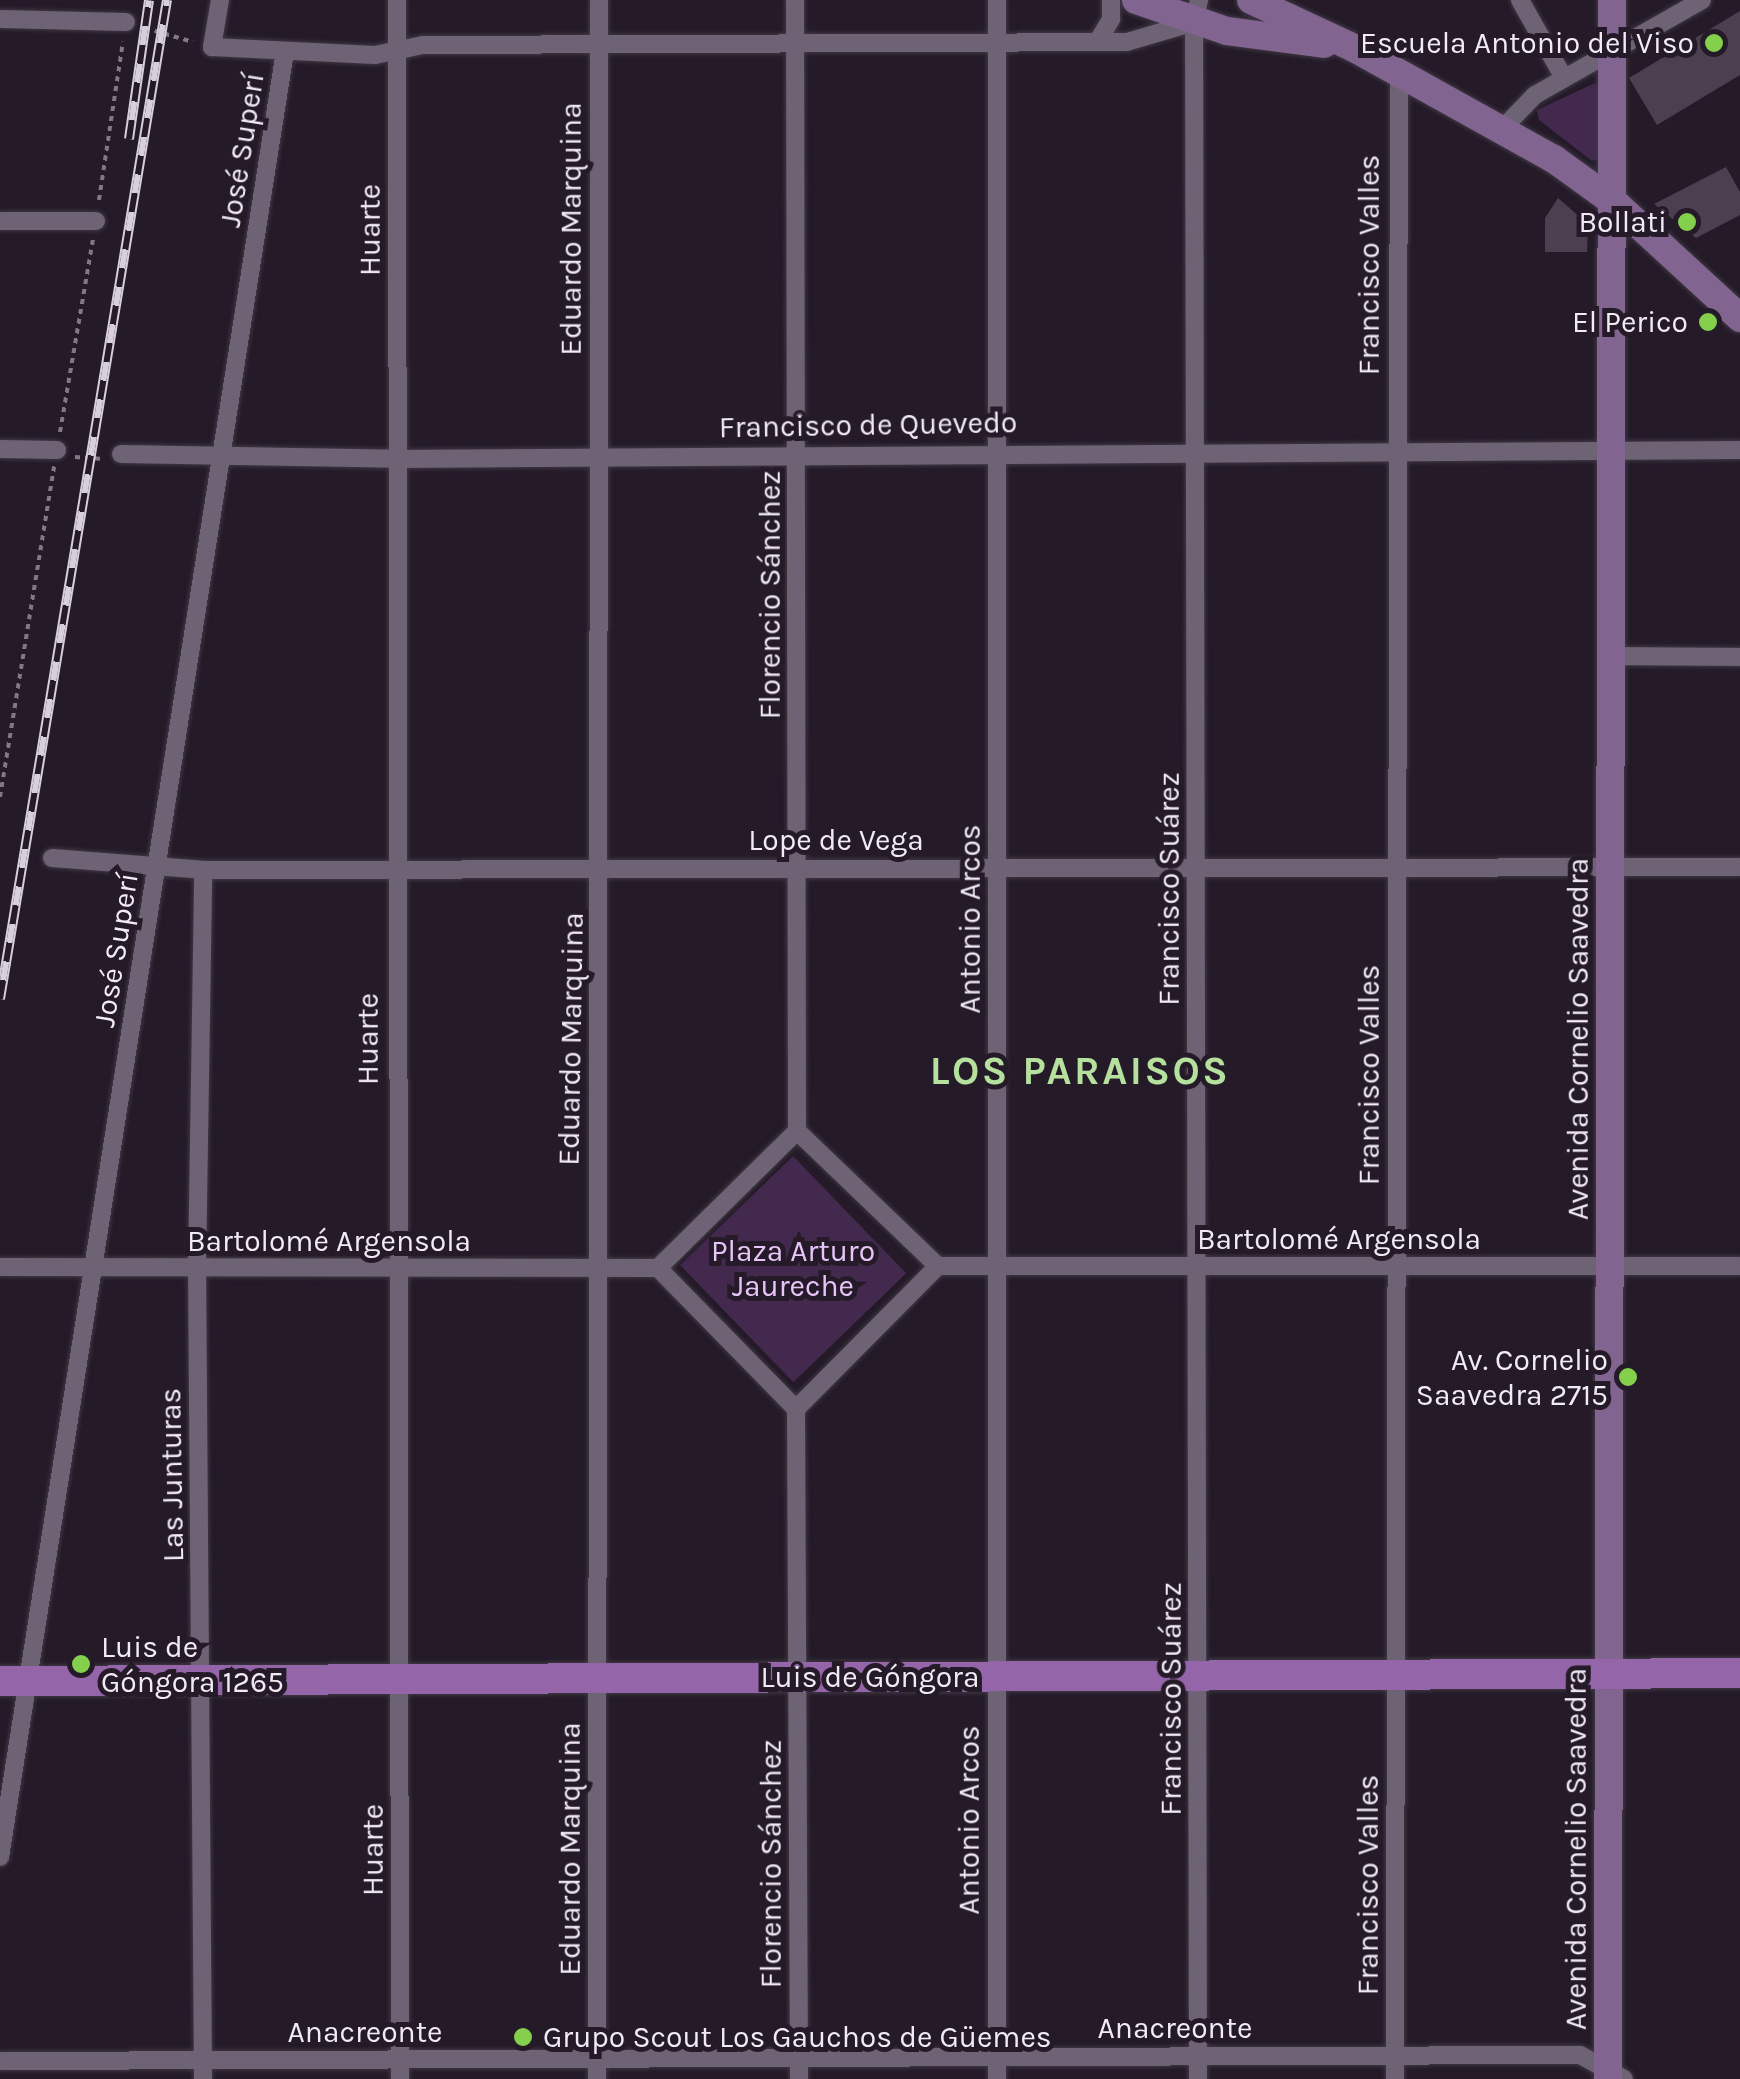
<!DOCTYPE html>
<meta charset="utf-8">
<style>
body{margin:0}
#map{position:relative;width:1740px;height:2079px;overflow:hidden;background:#241a28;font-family:Karla,sans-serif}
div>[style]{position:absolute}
.green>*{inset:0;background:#42294d;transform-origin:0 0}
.building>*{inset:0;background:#4b4050}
.path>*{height:4px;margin-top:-2px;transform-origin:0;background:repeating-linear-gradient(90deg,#817885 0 5px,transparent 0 10px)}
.roads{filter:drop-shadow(0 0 2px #3f3843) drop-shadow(0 0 2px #3f3843)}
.minor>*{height:18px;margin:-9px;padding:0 9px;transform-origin:9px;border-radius:9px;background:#6e6374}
.secondary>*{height:28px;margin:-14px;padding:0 14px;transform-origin:14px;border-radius:14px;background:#81648f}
.primary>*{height:30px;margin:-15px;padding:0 15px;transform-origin:15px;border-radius:15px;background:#9466a9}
.rail>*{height:10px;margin-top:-5px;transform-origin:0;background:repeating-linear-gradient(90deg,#241a28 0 19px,#d7d0da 0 38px);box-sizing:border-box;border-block:2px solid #d7d0da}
.dots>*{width:28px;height:28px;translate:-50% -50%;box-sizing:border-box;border:5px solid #241a28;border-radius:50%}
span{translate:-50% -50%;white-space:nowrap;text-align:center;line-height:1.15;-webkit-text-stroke:10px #241a28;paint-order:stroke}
.poi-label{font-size:30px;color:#f2ebf5}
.right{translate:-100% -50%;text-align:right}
.left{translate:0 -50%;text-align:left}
.street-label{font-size:30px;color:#f2ebf5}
.park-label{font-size:30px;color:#e7c5f8}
.district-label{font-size:40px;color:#b6e09d;font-weight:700;letter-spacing:2.5px}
</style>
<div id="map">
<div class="green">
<div style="clip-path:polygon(1595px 83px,1600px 86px,1599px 159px,1592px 161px,1539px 120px,1537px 110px)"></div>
<div style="left:793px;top:1156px;width:163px;height:157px;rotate:46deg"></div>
</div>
<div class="building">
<div style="clip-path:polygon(1740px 11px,1740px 75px,1657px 125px,1629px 78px)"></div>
<div style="clip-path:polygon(1726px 167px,1740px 192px,1740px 215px,1696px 238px,1654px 204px)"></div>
<div style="clip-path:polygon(1558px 198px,1588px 224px,1587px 252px,1545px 252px,1545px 218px)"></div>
</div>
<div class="path">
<div style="left:145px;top:28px;width:50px;rotate:16.3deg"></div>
<div style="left:99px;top:200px;width:160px;rotate:-81.4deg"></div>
<div style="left:60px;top:432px;width:196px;rotate:-80.3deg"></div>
<div style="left:75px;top:457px;width:29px;rotate:4deg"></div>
<div style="left:0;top:797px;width:335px;rotate:-80.7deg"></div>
</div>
<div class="roads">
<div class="minor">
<div style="left:220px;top:0;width:48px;rotate:99.7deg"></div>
<div style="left:212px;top:47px;width:163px;rotate:2.8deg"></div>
<div style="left:375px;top:55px;width:49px;rotate:-11.8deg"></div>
<div style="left:423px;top:45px;width:704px;rotate:-0.24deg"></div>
<div style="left:1127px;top:42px;width:70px;rotate:-16.6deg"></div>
<div style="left:397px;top:0;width:2079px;rotate:89.92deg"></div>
<div style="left:997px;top:0;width:2079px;rotate:90deg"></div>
<div style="left:1520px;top:0;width:90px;rotate:60.6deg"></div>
<div style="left:0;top:19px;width:126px;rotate:1.4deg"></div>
<div style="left:1098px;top:41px;width:26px;rotate:-59deg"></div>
<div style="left:1111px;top:19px;width:19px;rotate:-90deg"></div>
<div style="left:1503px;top:128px;width:46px;rotate:-45.9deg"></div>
<div style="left:1535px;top:95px;width:192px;rotate:-29.6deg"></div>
<div style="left:0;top:221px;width:96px"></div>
<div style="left:0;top:449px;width:57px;rotate:1deg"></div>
<div style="left:121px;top:454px;width:276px;rotate:1deg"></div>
<div style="left:397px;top:459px;width:1343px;rotate:-0.38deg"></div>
<div style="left:1611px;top:656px;width:129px;rotate:0.4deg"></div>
<div style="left:52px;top:858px;width:151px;rotate:4.5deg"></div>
<div style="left:203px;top:870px;width:1537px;rotate:-0.11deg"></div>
<div style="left:797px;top:1131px;width:195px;rotate:43.8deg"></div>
<div style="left:938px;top:1266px;width:802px"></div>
<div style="left:0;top:1267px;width:658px;rotate:0.09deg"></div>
<div style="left:658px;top:1268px;width:195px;rotate:-44.6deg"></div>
<div style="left:797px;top:1131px;width:1131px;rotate:-90.1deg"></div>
<div style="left:658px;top:1268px;width:197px;rotate:45.6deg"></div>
<div style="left:796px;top:1409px;width:670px;rotate:89.74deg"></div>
<div style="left:796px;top:1409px;width:202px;rotate:-45.2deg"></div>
<div style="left:0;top:1857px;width:1828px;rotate:-81.03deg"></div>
<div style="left:0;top:2061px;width:1580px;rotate:-0.22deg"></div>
<div style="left:1580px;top:2055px;width:50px;rotate:28.6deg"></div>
<div style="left:203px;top:2079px;width:810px;rotate:-90.42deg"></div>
<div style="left:197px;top:1269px;width:399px;rotate:-89.1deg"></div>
<div style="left:597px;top:2079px;width:2079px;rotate:-89.94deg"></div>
<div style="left:1198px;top:2079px;width:2057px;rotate:-90.11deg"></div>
<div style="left:1194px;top:22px;width:23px;rotate:-77deg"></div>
<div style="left:1395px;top:2079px;width:2008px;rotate:-89.89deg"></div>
</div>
<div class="secondary">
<div style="left:1136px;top:0;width:96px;rotate:18.8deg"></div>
<div style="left:1227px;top:31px;width:98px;rotate:7.6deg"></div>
<div style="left:1251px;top:0;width:116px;rotate:25deg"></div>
<div style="left:1356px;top:49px;width:227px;rotate:29.1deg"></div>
<div style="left:1554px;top:159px;width:75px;rotate:35.8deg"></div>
<div style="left:1615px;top:203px;width:170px;rotate:42.6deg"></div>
<div style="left:1608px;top:2079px;width:2079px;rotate:-89.89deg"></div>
</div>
<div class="primary">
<div style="left:0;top:1681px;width:1740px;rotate:-0.26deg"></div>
</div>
</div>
<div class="rail">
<div style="left:129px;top:139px;width:140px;rotate:-81.8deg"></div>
<div style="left:0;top:999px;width:1013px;rotate:-80.51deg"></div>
</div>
<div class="dots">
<div style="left:1714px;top:43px;background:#84d04d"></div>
<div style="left:1687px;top:222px;background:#84d04d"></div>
<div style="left:1708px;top:322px;background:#84d04d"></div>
<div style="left:1628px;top:1377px;background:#84d04d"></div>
<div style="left:81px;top:1664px;background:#84d04d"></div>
<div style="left:523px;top:2037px;background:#84d04d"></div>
</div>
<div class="poi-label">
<span class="right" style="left:1694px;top:43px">Escuela Antonio del Viso</span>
<span class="right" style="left:1667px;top:222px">Bollati</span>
<span class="right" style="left:1688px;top:322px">El Perico</span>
<span class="right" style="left:1608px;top:1377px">Av. Cornelio<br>Saavedra 2715</span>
<span class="left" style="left:101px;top:1664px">Luis de<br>Góngora 1265</span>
<span class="left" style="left:543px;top:2037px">Grupo Scout Los Gauchos de Güemes</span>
</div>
<div class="street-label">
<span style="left:242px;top:150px;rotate:-81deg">José Superí</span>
<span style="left:571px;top:229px;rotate:-90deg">Eduardo Marquina</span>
<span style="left:370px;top:230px;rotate:-90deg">Huarte</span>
<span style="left:1369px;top:265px;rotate:-90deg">Francisco Valles</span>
<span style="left:868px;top:425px;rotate:-1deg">Francisco de Quevedo</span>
<span style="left:770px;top:595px;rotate:-90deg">Florencio Sánchez</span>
<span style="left:836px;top:840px">Lope de Vega</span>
<span style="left:1169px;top:889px;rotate:-90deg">Francisco Suárez</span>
<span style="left:970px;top:919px;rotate:-90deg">Antonio Arcos</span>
<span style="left:116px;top:950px;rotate:-81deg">José Superí</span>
<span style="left:368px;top:1039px;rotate:-90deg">Huarte</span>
<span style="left:571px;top:1039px;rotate:-89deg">Eduardo Marquina</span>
<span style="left:1578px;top:1039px;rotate:-90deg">Avenida Cornelio Saavedra</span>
<span style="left:1369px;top:1075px;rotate:-90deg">Francisco Valles</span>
<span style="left:1339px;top:1239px">Bartolomé Argensola</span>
<span style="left:329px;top:1241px">Bartolomé Argensola</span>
<span style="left:172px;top:1475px;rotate:-91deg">Las Junturas</span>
<span style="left:870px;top:1677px">Luis de Góngora</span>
<span style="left:1171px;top:1699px;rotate:-90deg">Francisco Suárez</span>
<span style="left:969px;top:1820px;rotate:-90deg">Antonio Arcos</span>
<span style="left:570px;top:1849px;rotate:-90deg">Eduardo Marquina</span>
<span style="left:1576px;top:1849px;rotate:-90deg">Avenida Cornelio Saavedra</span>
<span style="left:373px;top:1850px;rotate:-90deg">Huarte</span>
<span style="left:771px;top:1864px;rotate:-90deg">Florencio Sánchez</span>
<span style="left:1368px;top:1885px;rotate:-90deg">Francisco Valles</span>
<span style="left:1175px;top:2028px">Anacreonte</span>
<span style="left:365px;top:2032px">Anacreonte</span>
</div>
<div class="park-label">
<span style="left:793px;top:1268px">Plaza Arturo<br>Jaureche</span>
</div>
<div class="district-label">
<span style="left:1080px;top:1071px">LOS PARAISOS</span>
</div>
</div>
